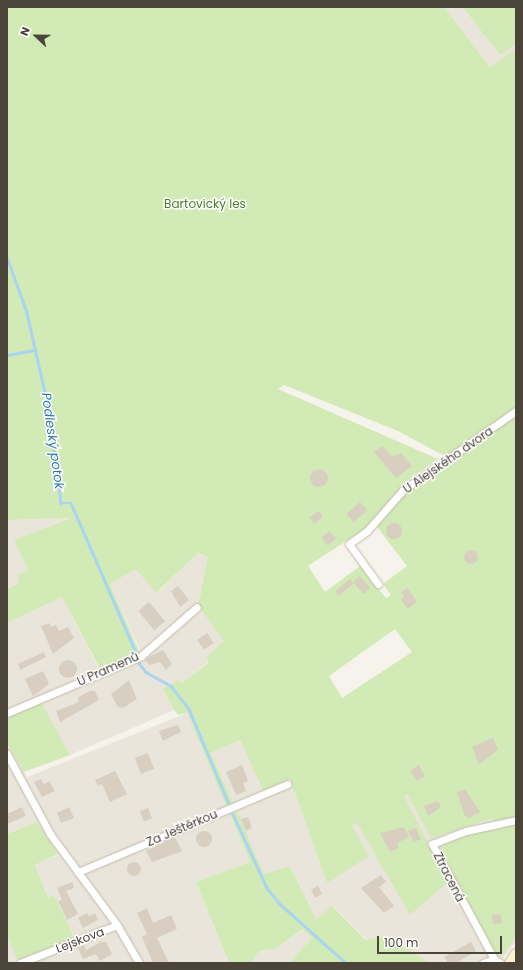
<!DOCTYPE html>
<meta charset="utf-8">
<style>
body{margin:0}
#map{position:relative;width:523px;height:970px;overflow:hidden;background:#f6f3ec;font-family:Poppins,sans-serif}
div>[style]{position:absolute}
.residential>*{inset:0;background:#eae5da}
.green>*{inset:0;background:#d2eab5}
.stream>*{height:2.5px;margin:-1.25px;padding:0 1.25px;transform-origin:1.25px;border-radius:1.25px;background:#a9d4f2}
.building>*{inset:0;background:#d8cfc1;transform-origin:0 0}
.round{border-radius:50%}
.roads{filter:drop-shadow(0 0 1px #c2bbae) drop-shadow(0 0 1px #c2bbae)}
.street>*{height:7px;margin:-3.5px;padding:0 3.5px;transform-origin:3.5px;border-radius:3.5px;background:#fff}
.secondary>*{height:10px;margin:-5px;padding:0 5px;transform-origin:5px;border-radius:5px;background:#fff3cd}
span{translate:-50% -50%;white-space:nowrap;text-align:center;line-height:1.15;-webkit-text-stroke:3px #fff;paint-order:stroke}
.park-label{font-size:12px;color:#4a7f2a}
.street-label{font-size:12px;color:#4b4439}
.water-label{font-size:13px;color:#2e7ab2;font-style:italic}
.frame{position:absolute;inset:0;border:8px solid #4b4439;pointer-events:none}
.north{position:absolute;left:16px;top:16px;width:40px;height:40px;-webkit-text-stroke:3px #fff;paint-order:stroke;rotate:292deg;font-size:11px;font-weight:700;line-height:16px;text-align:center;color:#4b4439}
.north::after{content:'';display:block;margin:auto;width:14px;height:18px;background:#4b4439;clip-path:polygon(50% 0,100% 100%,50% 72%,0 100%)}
.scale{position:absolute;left:377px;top:936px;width:125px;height:18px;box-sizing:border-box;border:2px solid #4b4439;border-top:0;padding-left:5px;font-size:12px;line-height:14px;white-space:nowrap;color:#4b4439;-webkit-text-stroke:3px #fff;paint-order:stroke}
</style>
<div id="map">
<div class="residential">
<div style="clip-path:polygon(444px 7px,516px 7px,516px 49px,490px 67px)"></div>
<div style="clip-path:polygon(74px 518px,15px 540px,28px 570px,17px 575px,20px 583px,7px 589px,7px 520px)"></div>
<div style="clip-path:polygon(198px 553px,208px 557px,198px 606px,224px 641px,206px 657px,209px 661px,182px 683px,163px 689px,174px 710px,70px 755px,41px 701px,7px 715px,7px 623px,62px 597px,99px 669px,134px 656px,140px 650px,110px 584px,136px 569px,160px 590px)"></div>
<div style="clip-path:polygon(516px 679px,516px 941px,499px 963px,430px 963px,387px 936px,367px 940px,333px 906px,316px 919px,290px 866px,264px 874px,236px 811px,230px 814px,250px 862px,196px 882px,229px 963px,7px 963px,7px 935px,17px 960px,54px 895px,48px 898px,35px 865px,58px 855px,37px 822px,7px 834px,7px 743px,27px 777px,187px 713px,227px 808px,234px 805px,211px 753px,240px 740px,263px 791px,290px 779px,327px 883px,352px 826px,404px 797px)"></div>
<div style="clip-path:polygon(304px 929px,312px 938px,289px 963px,251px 963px,259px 951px,275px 949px)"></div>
</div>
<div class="green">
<div style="clip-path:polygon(evenodd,7px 7px,444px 7px,490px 67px,516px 49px,516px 937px,502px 956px,492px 951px,439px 852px,447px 840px,497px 825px,493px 818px,431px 838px,407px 794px,404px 796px,448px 882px,410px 915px,357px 823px,352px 826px,369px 856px,327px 883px,290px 779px,263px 791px,240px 740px,211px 753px,234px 805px,227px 808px,187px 713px,178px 715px,174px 710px,163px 689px,179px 680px,182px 683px,209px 662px,206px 657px,224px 641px,198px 606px,208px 557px,198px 553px,156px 593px,136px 569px,110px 584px,140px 653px,100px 669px,62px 597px,7px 623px,7px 589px,19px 583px,17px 575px,28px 570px,14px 540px,72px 518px,7px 520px,7px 7px,284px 385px,398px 431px,452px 460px,401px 495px,377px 527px,407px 566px,383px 584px,391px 595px,386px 598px,360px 566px,325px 592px,308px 566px,369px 526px,406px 482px,438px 459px,278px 389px,284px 385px,7px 7px,395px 629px,412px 652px,342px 698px,329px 676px,395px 629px)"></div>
<div style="clip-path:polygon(463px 7px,516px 7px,516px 44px,500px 55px)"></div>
<div style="clip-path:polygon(41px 701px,70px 755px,24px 772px,7px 743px,7px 715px)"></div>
<div style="clip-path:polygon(237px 811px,264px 874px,290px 866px,316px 919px,332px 906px,366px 940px,387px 936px,430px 963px,289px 963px,312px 938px,303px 929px,275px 949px,259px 951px,251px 963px,229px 963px,196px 882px,250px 862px,230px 814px)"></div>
<div style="clip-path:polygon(37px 822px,58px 854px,35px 865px,48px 898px,54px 895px,74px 938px,17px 960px,7px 935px,7px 834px)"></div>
</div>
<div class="stream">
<div style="left:7px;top:257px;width:59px;rotate:70.3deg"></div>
<div style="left:27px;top:313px;width:99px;rotate:77.2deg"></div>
<div style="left:49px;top:410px;width:94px;rotate:82.6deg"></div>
<div style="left:61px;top:503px;width:10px"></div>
<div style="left:71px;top:503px;width:166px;rotate:66.5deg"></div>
<div style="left:7px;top:355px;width:28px;rotate:-10deg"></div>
<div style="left:138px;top:662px;width:13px;rotate:51deg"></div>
<div style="left:146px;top:672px;width:29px;rotate:29deg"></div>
<div style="left:171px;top:686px;width:29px;rotate:52deg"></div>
<div style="left:189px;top:709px;width:101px;rotate:67.2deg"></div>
<div style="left:233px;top:814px;width:81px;rotate:65.3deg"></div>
<div style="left:267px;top:888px;width:21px;rotate:51deg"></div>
<div style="left:280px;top:904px;width:89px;rotate:41.8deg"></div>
</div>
<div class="building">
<div style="clip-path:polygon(382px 446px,393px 457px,401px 453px,412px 466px,396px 478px,374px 452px)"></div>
<div class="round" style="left:310px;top:469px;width:18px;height:18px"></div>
<div style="left:360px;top:502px;width:11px;height:18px;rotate:49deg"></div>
<div style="clip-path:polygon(319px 511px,323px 517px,314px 524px,309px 517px)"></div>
<div class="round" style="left:386px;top:523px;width:16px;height:16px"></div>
<div style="left:330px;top:531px;width:10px;height:11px;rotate:53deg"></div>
<div class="round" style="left:464px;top:550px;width:14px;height:14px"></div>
<div style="left:360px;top:576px;width:16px;height:9px;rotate:50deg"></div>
<div style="left:350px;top:579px;width:6px;height:19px;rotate:51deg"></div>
<div style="clip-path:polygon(178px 586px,189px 600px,180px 607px,171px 591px)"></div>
<div style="clip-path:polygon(407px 588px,417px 602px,407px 609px,401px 599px,404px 596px,401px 592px)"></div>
<div style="left:149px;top:602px;width:25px;height:14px;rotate:50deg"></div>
<div style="clip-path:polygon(49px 623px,51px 627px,56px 625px,59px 631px,68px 627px,74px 638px,53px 654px,41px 626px)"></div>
<div style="left:207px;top:633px;width:12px;height:12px;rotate:55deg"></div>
<div style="clip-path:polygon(163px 650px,172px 664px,166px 670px,160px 662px,149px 665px,145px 659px)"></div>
<div style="clip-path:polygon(44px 652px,46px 657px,20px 670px,18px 664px)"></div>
<div class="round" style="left:59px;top:660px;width:18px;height:18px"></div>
<div style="clip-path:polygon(43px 671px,49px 684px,33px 696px,25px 679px)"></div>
<div style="clip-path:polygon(129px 680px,137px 699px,123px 708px,117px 706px,111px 694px)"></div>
<div style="clip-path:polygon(90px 691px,95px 691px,99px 700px,60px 722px,56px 711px,79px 702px,78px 697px)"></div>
<div style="clip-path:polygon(178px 725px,181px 732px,163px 741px,159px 731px)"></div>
<div style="clip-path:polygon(493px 738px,498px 750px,479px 764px,472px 747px)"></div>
<div style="left:148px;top:753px;width:17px;height:14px;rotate:69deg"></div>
<div style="clip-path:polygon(242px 765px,248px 781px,243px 783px,246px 791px,236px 795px,226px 772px)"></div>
<div style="clip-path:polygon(419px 765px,425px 776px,417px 781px,410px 771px)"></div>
<div style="clip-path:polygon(115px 771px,127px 794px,110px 802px,102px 784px,98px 786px,95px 780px)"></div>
<div style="clip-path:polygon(41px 779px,44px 784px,49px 781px,55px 791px,42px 797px,34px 782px)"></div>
<div style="clip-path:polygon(465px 789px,480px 812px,469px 818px,465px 816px,457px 793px)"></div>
<div style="clip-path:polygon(438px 801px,441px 807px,428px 816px,424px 806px)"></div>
<div style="clip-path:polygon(22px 807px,26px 816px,7px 824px,7px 814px)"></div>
<div style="clip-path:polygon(69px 807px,74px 818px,61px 823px,57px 813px)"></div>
<div style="left:148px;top:808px;width:11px;height:9px;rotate:68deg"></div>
<div style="clip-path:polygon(248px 817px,252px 828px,246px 831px,241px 819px)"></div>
<div style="clip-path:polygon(404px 827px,409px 837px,397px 843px,399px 848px,390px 852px,380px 833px)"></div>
<div style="clip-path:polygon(416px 828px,421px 839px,414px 842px,408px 831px)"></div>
<div class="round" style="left:196px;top:831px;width:16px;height:16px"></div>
<div style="clip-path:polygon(175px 837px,182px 851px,152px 862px,146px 851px)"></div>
<div class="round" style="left:127px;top:862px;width:14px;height:14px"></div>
<div style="clip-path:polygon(381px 875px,386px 882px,379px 887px,394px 906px,384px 913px,361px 888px)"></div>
<div style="clip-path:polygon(72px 882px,74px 888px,66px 891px,78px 914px,67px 920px,58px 901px,62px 900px,57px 888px)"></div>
<div style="left:318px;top:886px;width:9px;height:8px;rotate:63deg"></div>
<div style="clip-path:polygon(147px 908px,153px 923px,171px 915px,177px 929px,157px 938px,169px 963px,153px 963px,142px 937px,147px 934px,137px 913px)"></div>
<div style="clip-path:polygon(87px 913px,89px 916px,95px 913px,98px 920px,83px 928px,78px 918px)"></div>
<div style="left:501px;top:914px;width:9px;height:9px;rotate:84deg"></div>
<div style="clip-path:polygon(101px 942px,106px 942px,112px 954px,100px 961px,96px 954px,83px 959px,78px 948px,84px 945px,86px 950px)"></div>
<div style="clip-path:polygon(471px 942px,476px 951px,456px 963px,448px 963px,444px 957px)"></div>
</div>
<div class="roads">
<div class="street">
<div style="left:378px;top:584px;width:49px;rotate:-125.9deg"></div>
<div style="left:349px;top:544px;width:22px;rotate:-36deg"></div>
<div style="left:367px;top:531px;width:55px;rotate:-48.7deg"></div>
<div style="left:403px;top:490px;width:138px;rotate:-35deg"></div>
<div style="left:7px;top:713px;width:146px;rotate:-23deg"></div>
<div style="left:141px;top:656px;width:74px;rotate:-41.2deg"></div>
<div style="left:7px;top:754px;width:91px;rotate:61.7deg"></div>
<div style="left:50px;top:834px;width:113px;rotate:53.6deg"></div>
<div style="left:117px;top:925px;width:44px;rotate:59.9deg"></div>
<div style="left:78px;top:872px;width:227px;rotate:-22.8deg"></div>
<div style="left:20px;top:963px;width:104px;rotate:-21.4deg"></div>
<div style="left:483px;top:963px;width:12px;rotate:-20deg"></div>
<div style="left:500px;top:963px;width:7px;rotate:-146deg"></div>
<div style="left:494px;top:959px;width:131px;rotate:-118.3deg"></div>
<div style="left:432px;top:844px;width:36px;rotate:-21deg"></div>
<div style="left:466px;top:831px;width:51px;rotate:-12.4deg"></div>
</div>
<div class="secondary">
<div style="left:510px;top:963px;width:11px;rotate:-56deg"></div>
</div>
</div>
<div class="park-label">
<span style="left:205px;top:204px">Bartovický les</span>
</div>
<div class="street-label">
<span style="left:448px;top:460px;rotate:-35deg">U Alejského dvora</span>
<span style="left:108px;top:669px;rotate:-24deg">U Pramenů</span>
<span style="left:182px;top:828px;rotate:-23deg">Za Ještěrkou</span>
<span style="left:449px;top:877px;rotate:63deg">Ztracená</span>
<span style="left:80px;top:940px;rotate:-21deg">Lejskova</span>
</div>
<div class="water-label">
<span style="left:52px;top:441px;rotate:82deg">Podleský potok</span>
</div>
<div class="frame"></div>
<div class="north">N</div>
<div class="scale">100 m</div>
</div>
